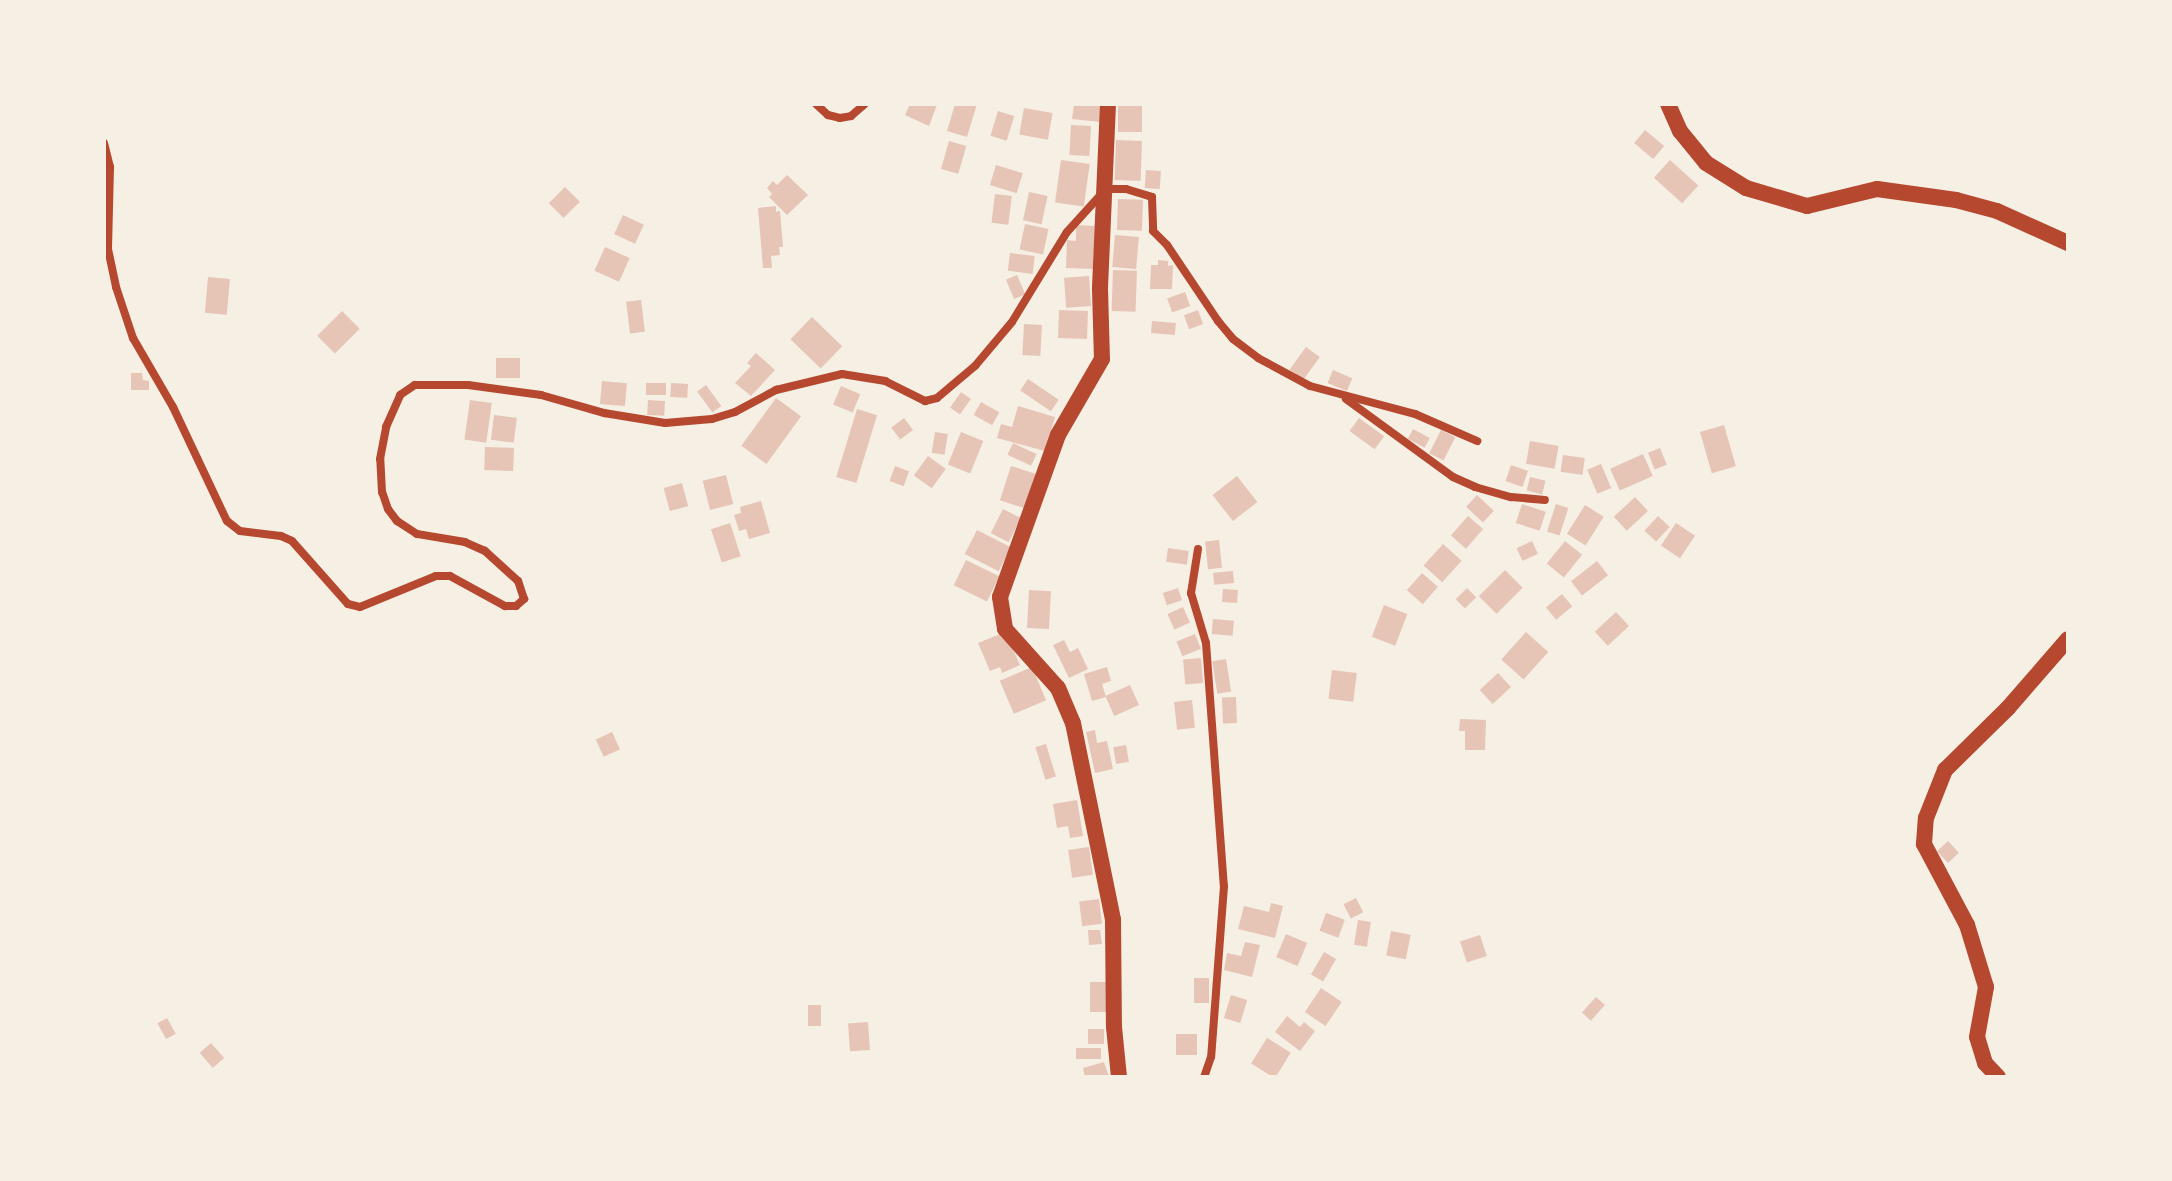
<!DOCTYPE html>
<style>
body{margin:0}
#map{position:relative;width:2172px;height:1181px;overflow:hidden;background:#f6efe4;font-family:"IBM Plex Sans",sans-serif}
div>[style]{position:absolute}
.building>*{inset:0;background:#e6c5b7;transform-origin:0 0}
.minor>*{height:8px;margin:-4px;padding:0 4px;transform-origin:4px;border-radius:4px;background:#b5482f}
.primary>*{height:16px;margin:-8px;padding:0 8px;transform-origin:8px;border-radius:8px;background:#b5482f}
span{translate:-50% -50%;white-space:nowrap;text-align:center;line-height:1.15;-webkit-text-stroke:6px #f6efe4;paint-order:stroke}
.frame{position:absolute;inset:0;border:106px solid #f6efe4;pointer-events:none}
</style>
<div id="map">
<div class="building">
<div style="clip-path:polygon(910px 104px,937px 105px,929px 126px,905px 115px)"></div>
<div style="clip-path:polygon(955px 104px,977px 104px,967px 137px,947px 131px)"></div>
<div style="clip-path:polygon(1074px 104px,1102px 104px,1100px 122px,1072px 119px)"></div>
<div style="left:1118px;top:104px;width:24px;height:28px"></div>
<div style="left:1024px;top:108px;width:29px;height:27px;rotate:10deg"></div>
<div style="left:998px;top:111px;width:17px;height:26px;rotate:17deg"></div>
<div style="left:1071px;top:125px;width:20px;height:30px;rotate:3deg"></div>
<div style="left:1645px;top:130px;width:25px;height:17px;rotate:40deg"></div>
<div style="left:1116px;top:140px;width:26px;height:40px;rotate:2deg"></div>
<div style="left:949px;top:141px;width:18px;height:29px;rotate:16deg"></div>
<div style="left:1061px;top:160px;width:29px;height:43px;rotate:8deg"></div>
<div style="left:1670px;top:160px;width:38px;height:24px;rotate:42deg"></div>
<div style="left:996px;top:165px;width:28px;height:21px;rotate:17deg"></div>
<div style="left:1146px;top:170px;width:15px;height:18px;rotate:4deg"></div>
<div style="clip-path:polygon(787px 175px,808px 195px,787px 215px,769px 197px,772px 194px,767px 188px,773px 181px,777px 185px)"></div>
<div style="left:565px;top:187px;width:21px;height:23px;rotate:45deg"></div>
<div style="left:1029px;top:192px;width:19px;height:29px;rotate:12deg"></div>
<div style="left:995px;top:194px;width:17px;height:29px;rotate:7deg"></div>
<div style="left:1118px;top:199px;width:25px;height:31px;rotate:2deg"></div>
<div style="clip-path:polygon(776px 206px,776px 212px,780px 211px,783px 247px,779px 247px,780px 255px,771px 256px,772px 268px,763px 268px,758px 208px)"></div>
<div style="left:623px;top:215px;width:23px;height:21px;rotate:25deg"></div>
<div style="left:1025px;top:224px;width:24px;height:26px;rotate:12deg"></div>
<div style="clip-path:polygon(1076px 225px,1095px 226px,1093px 269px,1066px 268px,1067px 240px,1076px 241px)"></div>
<div style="left:1115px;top:235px;width:24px;height:32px;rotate:5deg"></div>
<div style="left:605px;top:247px;width:27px;height:26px;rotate:24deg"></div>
<div style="left:1010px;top:253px;width:25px;height:18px;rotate:7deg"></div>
<div style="clip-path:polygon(1158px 260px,1168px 261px,1168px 266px,1173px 265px,1172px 289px,1150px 289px,1151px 265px,1158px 265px)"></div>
<div style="left:1113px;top:270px;width:24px;height:41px;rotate:2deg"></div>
<div style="left:1017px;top:275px;width:21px;height:12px;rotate:67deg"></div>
<div style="left:1089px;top:276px;width:30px;height:25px;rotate:86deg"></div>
<div style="left:208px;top:277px;width:22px;height:36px;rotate:5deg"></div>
<div style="left:1185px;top:292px;width:15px;height:19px;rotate:70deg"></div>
<div style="left:641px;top:300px;width:32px;height:15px;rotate:83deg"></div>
<div style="left:1059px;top:310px;width:29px;height:28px;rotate:2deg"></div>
<div style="left:1198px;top:310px;width:15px;height:15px;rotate:70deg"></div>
<div style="left:342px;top:311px;width:25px;height:35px;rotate:45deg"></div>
<div style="left:812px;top:317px;width:42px;height:31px;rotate:44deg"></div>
<div style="left:1152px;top:321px;width:24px;height:12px;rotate:5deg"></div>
<div style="left:1024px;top:324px;width:18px;height:31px;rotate:3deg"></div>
<div style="left:1306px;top:347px;width:17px;height:28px;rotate:36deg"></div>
<div style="clip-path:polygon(756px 353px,775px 370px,751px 396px,735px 383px,751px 366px,747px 363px)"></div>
<div style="left:520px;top:358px;width:20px;height:24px;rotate:90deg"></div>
<div style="left:1333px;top:370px;width:21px;height:14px;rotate:23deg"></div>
<div style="clip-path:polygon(131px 373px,142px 373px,143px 380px,149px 381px,149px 390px,131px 390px)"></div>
<div style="left:1028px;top:379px;width:37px;height:14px;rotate:34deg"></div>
<div style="left:602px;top:381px;width:25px;height:23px;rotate:5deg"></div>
<div style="left:646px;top:383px;width:20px;height:12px"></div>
<div style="left:671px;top:383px;width:17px;height:14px;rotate:3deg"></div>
<div style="left:706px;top:385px;width:26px;height:11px;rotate:54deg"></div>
<div style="left:841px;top:386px;width:21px;height:20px;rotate:23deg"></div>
<div style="left:961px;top:392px;width:12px;height:19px;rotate:35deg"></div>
<div style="left:776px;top:398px;width:31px;height:59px;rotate:36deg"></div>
<div style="left:470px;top:400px;width:22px;height:40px;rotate:8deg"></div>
<div style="left:648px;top:400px;width:17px;height:15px;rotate:3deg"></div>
<div style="left:981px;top:402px;width:21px;height:15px;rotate:29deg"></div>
<div style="clip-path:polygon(1018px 406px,1055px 417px,1045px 451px,997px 438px,1001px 424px,1012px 427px)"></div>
<div style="left:857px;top:409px;width:21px;height:71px;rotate:17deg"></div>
<div style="left:494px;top:415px;width:23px;height:25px;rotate:7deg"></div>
<div style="left:904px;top:418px;width:15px;height:16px;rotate:53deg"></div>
<div style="left:1359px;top:418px;width:31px;height:16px;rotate:36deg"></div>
<div style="left:1724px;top:425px;width:43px;height:25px;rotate:74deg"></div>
<div style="left:1413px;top:429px;width:19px;height:11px;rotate:28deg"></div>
<div style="left:1441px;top:430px;width:16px;height:26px;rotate:27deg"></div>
<div style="left:935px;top:432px;width:13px;height:21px;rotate:9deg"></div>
<div style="left:961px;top:432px;width:24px;height:35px;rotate:22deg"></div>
<div style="left:1530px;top:441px;width:29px;height:23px;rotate:10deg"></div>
<div style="left:1013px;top:443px;width:26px;height:13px;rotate:25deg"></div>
<div style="left:485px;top:447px;width:29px;height:23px;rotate:2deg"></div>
<div style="left:1660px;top:448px;width:18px;height:13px;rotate:68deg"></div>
<div style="left:1643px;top:454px;width:24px;height:36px;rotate:66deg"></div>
<div style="left:1563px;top:455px;width:22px;height:17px;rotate:8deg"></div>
<div style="left:928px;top:456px;width:22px;height:24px;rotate:36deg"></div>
<div style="left:1601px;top:464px;width:26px;height:15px;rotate:67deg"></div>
<div style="left:1511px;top:465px;width:18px;height:17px;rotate:19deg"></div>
<div style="left:895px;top:466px;width:15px;height:16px;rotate:20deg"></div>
<div style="left:1011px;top:466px;width:26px;height:36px;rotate:18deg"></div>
<div style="left:726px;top:475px;width:30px;height:24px;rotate:76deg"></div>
<div style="left:1237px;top:476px;width:33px;height:31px;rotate:52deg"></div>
<div style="left:1530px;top:477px;width:16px;height:14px;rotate:14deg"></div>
<div style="left:682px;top:483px;width:24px;height:19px;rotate:75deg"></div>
<div style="left:1477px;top:495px;width:23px;height:16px;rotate:43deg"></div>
<div style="left:1635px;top:497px;width:19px;height:29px;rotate:47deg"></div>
<div style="clip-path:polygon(761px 501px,770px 533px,749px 539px,746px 529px,739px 531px,734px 515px,741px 513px,740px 507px)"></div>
<div style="left:1522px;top:504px;width:25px;height:20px;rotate:18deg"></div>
<div style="left:1556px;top:504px;width:13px;height:29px;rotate:18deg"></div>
<div style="left:1585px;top:505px;width:22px;height:34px;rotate:32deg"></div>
<div style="left:1003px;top:509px;width:20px;height:27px;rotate:27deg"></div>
<div style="left:1468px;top:516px;width:20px;height:26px;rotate:41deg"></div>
<div style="left:1658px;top:516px;width:16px;height:20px;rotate:43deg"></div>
<div style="left:730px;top:523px;width:35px;height:20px;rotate:72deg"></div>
<div style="left:1676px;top:523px;width:23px;height:27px;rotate:34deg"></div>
<div style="left:977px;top:530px;width:38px;height:27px;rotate:27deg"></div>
<div style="left:1219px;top:540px;width:28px;height:14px;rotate:84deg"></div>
<div style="left:1532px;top:541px;width:14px;height:17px;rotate:65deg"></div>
<div style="left:1565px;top:541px;width:22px;height:29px;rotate:39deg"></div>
<div style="left:1443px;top:544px;width:25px;height:29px;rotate:42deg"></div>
<div style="left:1168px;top:548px;width:21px;height:14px;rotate:8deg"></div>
<div style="left:966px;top:560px;width:37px;height:28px;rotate:26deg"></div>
<div style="left:1597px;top:561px;width:18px;height:33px;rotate:52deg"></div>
<div style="left:1505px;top:570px;width:25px;height:37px;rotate:45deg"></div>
<div style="left:1233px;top:571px;width:12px;height:20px;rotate:85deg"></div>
<div style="left:1422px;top:573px;width:21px;height:23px;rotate:41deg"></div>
<div style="left:1178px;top:588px;width:13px;height:16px;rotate:72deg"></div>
<div style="left:1467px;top:588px;width:13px;height:16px;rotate:45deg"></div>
<div style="left:1223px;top:589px;width:15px;height:13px;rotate:4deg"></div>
<div style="left:1029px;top:590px;width:22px;height:38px;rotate:3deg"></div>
<div style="left:1562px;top:594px;width:16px;height:21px;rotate:50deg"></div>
<div style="left:1384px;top:605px;width:25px;height:34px;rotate:21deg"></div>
<div style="left:1183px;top:607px;width:17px;height:17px;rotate:66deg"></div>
<div style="left:1616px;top:612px;width:19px;height:29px;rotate:47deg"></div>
<div style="left:1213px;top:619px;width:21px;height:15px;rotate:5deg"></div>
<div style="clip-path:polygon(1005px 632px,1020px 665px,1002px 673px,1000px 667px,990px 671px,978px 643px)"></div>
<div style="left:1526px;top:632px;width:30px;height:37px;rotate:42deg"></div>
<div style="left:1195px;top:634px;width:16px;height:20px;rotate:68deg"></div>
<div style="clip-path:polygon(1064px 640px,1070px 652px,1078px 648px,1088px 669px,1069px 678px,1053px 645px)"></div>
<div style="left:1201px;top:658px;width:25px;height:18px;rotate:85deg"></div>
<div style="left:1226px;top:659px;width:33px;height:14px;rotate:81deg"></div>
<div style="left:1032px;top:667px;width:36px;height:35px;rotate:67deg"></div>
<div style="clip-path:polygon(1107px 667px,1111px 681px,1102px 684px,1106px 697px,1092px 701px,1084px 674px)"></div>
<div style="left:1332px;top:670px;width:25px;height:29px;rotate:7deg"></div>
<div style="left:1498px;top:673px;width:19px;height:25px;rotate:47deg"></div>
<div style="left:1130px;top:685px;width:22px;height:27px;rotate:66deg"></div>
<div style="left:1236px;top:697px;width:26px;height:14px;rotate:88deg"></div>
<div style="left:1192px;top:700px;width:28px;height:18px;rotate:84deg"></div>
<div style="clip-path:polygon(1460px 719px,1486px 720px,1485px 750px,1465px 750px,1465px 731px,1459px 731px)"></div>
<div style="clip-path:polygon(1095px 730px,1097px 743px,1107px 741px,1113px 769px,1095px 773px,1086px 732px)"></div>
<div style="left:612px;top:732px;width:19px;height:18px;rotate:65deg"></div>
<div style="left:1046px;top:744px;width:34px;height:11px;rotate:73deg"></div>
<div style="left:1126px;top:745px;width:17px;height:13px;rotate:80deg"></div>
<div style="clip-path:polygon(1077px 800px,1083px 836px,1070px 838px,1068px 826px,1057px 828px,1053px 804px)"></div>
<div style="left:1948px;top:841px;width:16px;height:15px;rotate:47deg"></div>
<div style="left:1089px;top:847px;width:28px;height:21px;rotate:82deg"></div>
<div style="left:1356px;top:898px;width:16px;height:14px;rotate:63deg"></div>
<div style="left:1099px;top:899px;width:25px;height:20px;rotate:83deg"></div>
<div style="clip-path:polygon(1271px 903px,1283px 906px,1275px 938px,1238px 929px,1244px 906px,1269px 912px)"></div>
<div style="left:1326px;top:913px;width:20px;height:19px;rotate:20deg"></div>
<div style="left:1358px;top:920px;width:13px;height:25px;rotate:9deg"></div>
<div style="clip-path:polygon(1088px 930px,1100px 930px,1102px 944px,1089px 945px)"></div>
<div style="left:1391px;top:931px;width:20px;height:25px;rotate:11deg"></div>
<div style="left:1286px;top:934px;width:23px;height:25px;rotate:23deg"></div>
<div style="left:1480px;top:935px;width:22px;height:21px;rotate:72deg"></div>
<div style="clip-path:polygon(1245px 942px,1260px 945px,1252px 977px,1224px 970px,1227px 953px,1241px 956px)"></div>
<div style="left:1324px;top:952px;width:14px;height:26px;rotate:30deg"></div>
<div style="left:1194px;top:978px;width:15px;height:25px"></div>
<div style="left:1106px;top:982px;width:30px;height:16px;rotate:90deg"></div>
<div style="left:1321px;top:988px;width:25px;height:29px;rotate:34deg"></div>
<div style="left:1231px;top:995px;width:17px;height:24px;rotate:17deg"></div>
<div style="left:1596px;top:997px;width:12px;height:21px;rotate:42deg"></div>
<div style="left:808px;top:1005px;width:13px;height:21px"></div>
<div style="clip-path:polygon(1287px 1016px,1300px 1027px,1304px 1022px,1315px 1031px,1300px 1051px,1275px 1032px)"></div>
<div style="left:167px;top:1018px;width:18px;height:11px;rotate:61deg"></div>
<div style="left:868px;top:1022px;width:28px;height:20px;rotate:86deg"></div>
<div style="left:1088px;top:1029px;width:16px;height:15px"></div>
<div style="left:1176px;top:1034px;width:21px;height:21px"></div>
<div style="left:1267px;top:1038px;width:28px;height:30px;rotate:32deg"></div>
<div style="left:211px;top:1043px;width:20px;height:15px;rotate:49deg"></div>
<div style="left:1101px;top:1048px;width:11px;height:25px;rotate:90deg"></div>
<div style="clip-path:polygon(1104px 1062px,1109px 1077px,1085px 1077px,1083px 1068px)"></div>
</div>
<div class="minor">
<div style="left:816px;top:104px;width:16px;rotate:43deg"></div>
<div style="left:828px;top:115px;width:12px;rotate:14deg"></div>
<div style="left:840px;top:118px;width:11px;rotate:-10deg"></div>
<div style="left:851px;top:116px;width:18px;rotate:-41deg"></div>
<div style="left:104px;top:143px;width:25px;rotate:76deg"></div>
<div style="left:110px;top:167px;width:82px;rotate:91.4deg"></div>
<div style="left:108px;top:249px;width:39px;rotate:78deg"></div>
<div style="left:116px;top:287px;width:54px;rotate:71.6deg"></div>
<div style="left:133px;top:338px;width:80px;rotate:59.9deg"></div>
<div style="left:173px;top:407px;width:126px;rotate:64.7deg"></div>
<div style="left:227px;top:521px;width:16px;rotate:38deg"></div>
<div style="left:240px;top:531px;width:41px;rotate:7deg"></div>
<div style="left:281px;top:536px;width:12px;rotate:24deg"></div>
<div style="left:292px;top:541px;width:84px;rotate:48.4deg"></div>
<div style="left:348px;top:604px;width:12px;rotate:14deg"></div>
<div style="left:360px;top:607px;width:82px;rotate:-22.2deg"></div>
<div style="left:436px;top:576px;width:14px"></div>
<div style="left:450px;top:576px;width:63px;rotate:28.6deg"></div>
<div style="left:505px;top:606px;width:11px"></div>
<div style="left:516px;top:606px;width:11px;rotate:-41deg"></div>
<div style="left:524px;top:599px;width:19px;rotate:-108deg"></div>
<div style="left:518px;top:581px;width:45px;rotate:-137.7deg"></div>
<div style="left:485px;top:551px;width:22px;rotate:-156deg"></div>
<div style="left:465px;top:542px;width:49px;rotate:-170.5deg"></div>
<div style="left:417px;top:534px;width:24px;rotate:-147deg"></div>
<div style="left:397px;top:521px;width:15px;rotate:-127deg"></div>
<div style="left:388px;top:509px;width:18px;rotate:-109deg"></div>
<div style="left:382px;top:492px;width:33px;rotate:-93deg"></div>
<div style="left:380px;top:459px;width:33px;rotate:-79deg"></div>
<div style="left:386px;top:427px;width:35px;rotate:-66deg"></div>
<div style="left:400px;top:395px;width:18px;rotate:-34deg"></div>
<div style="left:415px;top:385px;width:53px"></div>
<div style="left:468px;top:385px;width:74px;rotate:7.8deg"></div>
<div style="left:541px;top:395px;width:66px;rotate:15.9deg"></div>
<div style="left:604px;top:413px;width:62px;rotate:9.3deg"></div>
<div style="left:665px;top:423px;width:47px;rotate:-4.9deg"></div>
<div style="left:712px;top:419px;width:24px;rotate:-17deg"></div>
<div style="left:735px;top:412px;width:47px;rotate:-28.2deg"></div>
<div style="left:776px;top:390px;width:68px;rotate:-13.6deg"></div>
<div style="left:842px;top:374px;width:44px;rotate:9.2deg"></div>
<div style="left:885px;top:381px;width:45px;rotate:26.6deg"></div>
<div style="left:925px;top:401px;width:12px;rotate:-14deg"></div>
<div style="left:937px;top:398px;width:50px;rotate:-40.1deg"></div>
<div style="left:975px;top:366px;width:57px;rotate:-49.9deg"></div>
<div style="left:1012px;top:322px;width:105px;rotate:-58.6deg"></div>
<div style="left:1067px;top:232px;width:58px;rotate:-47.8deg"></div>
<div style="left:1106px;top:189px;width:20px"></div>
<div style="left:1126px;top:189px;width:27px;rotate:17deg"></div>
<div style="left:1152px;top:197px;width:34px;rotate:88deg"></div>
<div style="left:1153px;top:231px;width:20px;rotate:45deg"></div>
<div style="left:1167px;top:245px;width:92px;rotate:56.1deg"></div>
<div style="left:1218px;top:321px;width:23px;rotate:50deg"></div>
<div style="left:1233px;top:339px;width:31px;rotate:37deg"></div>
<div style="left:1258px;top:358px;width:59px;rotate:28.3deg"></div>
<div style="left:1310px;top:386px;width:109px;rotate:14.9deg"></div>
<div style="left:1415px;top:414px;width:68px;rotate:23.5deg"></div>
<div style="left:1346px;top:399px;width:132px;rotate:36.1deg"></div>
<div style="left:1453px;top:477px;width:24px;rotate:24deg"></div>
<div style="left:1475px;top:487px;width:37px;rotate:16deg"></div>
<div style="left:1511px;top:497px;width:34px;rotate:5deg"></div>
<div style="left:1198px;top:549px;width:45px;rotate:99deg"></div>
<div style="left:1191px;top:593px;width:52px;rotate:73.3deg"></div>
<div style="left:1206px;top:643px;width:244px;rotate:85.8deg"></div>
<div style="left:1224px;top:886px;width:171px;rotate:94.3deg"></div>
<div style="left:1211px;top:1057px;width:21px;rotate:109deg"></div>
</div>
<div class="primary">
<div style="left:1108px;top:104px;width:185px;rotate:92.5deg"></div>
<div style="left:1100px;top:289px;width:70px;rotate:88.4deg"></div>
<div style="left:1102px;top:359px;width:88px;rotate:120.1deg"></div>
<div style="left:1058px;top:435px;width:172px;rotate:109.7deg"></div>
<div style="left:1000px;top:597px;width:32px;rotate:81deg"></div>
<div style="left:1005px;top:629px;width:79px;rotate:48.1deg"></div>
<div style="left:1058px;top:688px;width:38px;rotate:67deg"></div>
<div style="left:1073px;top:723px;width:201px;rotate:78.5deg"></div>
<div style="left:1113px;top:920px;width:107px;rotate:89.5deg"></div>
<div style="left:1114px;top:1027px;width:50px;rotate:84.3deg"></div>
<div style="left:1668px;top:104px;width:30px;rotate:66deg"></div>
<div style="left:1680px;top:131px;width:41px;rotate:50.9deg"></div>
<div style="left:1706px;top:163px;width:47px;rotate:32deg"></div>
<div style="left:1746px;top:188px;width:64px;rotate:16.4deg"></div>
<div style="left:1807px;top:206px;width:72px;rotate:-13.7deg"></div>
<div style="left:1877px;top:189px;width:80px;rotate:7.9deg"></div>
<div style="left:1956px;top:200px;width:42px;rotate:15deg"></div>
<div style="left:1997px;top:211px;width:78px;rotate:24.3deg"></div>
<div style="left:1998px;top:1077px;width:19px;rotate:-133deg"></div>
<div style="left:1985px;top:1063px;width:27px;rotate:-107deg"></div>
<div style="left:1977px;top:1037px;width:51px;rotate:-79.8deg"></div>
<div style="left:1986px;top:987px;width:65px;rotate:-107deg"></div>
<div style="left:1967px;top:925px;width:92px;rotate:-118deg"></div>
<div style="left:1924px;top:844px;width:26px;rotate:-86deg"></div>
<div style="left:1926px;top:818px;width:52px;rotate:-68.4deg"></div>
<div style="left:1945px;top:770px;width:88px;rotate:-44.5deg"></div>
<div style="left:2008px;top:708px;width:91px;rotate:-49deg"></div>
</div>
<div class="frame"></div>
</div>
